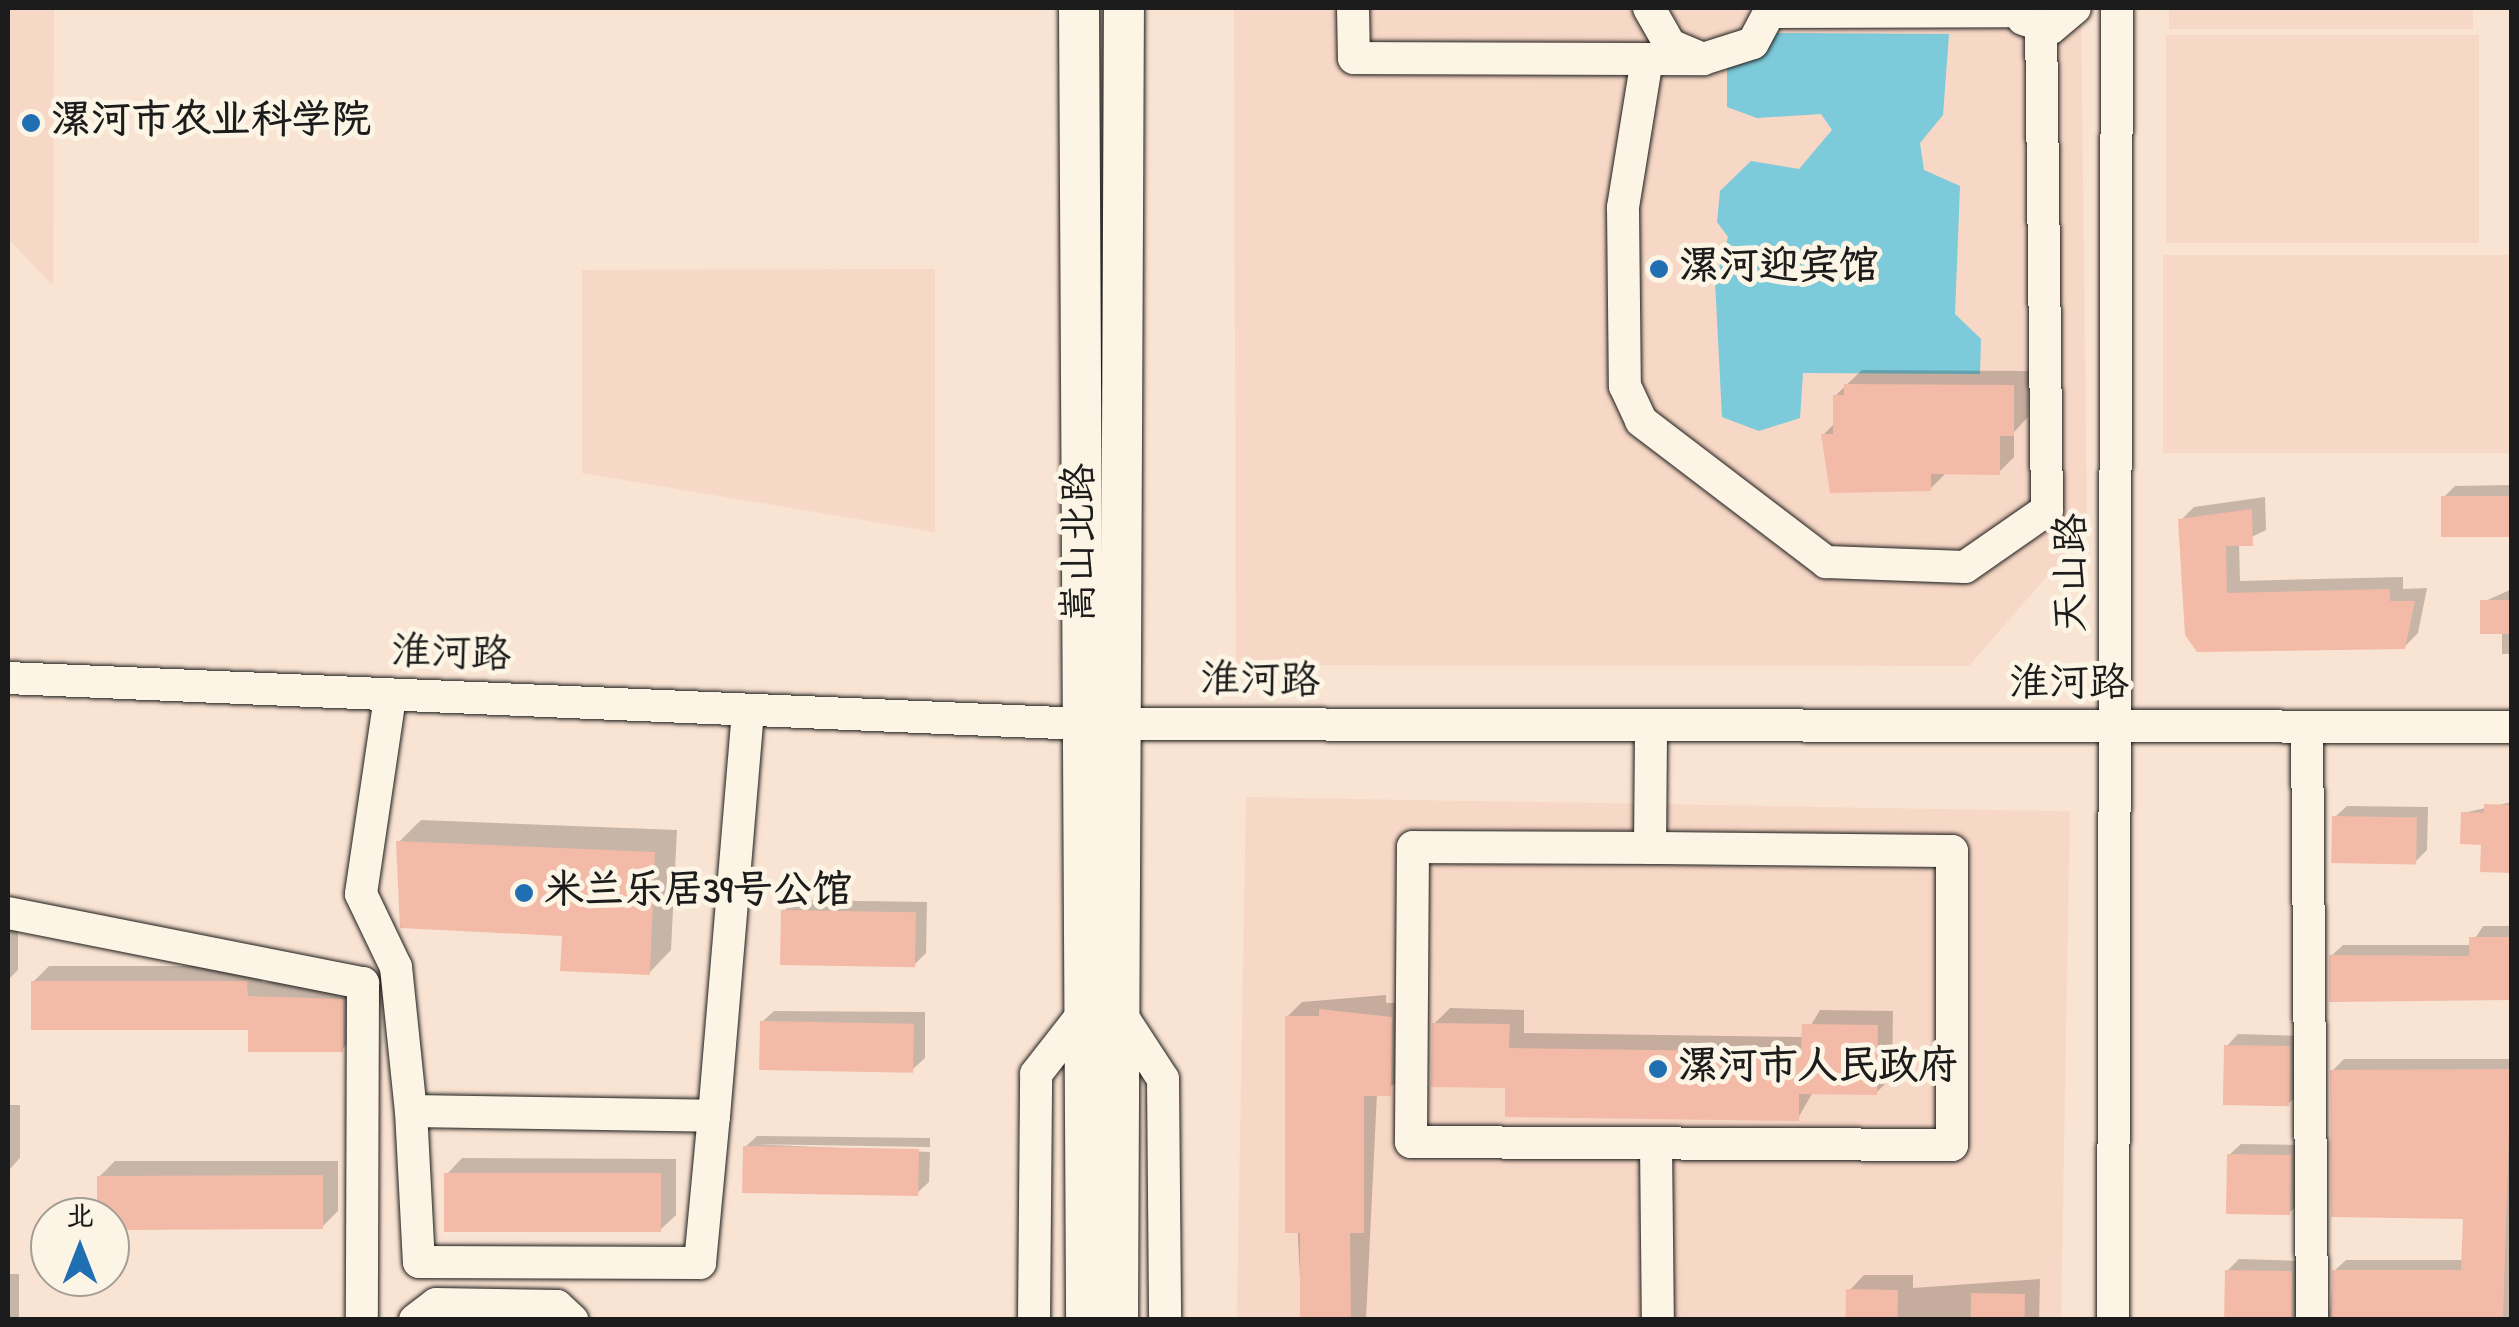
<!DOCTYPE html>
<meta charset="utf-8">
<style>
body{margin:0}
#map{position:relative;width:2519px;height:1327px;overflow:hidden;background:#f9e3d2;font-family:"Indie Flower","LXGW WenKai TC",sans-serif}
div>[style]{position:absolute}
.built>*{inset:0;background:#f7d7c5;transform-origin:0 0}
.water>*{inset:0;background:#7ccada}
.shadow>*{inset:0;background:#0003;transform-origin:0 0}
.building>*{inset:0;background:#f2baa7;transform-origin:0 0}
.roads{filter:drop-shadow(0 0 2px #1c1c1c) drop-shadow(0 0 2px #1c1c1c)}
.minor>*{height:32px;margin:-16px;padding:0 16px;transform-origin:16px;border-radius:16px;background:#fcf5e5}
.major>*{height:40px;margin:-20px;padding:0 20px;transform-origin:20px;border-radius:20px;background:#fcf5e5}
.dots>*{width:28px;height:28px;translate:-50% -50%;box-sizing:border-box;border:5px solid #fcf5e5;border-radius:50%}
span{translate:-50% -50%;white-space:nowrap;text-align:center;line-height:1.15;-webkit-text-stroke:10px #fcf5e5;paint-order:stroke}
.poi-label{font-size:40px;color:#1c1c1c;font-weight:700}
.left{translate:0 -50%;text-align:left}
.street-label{font-size:40px;color:#1c1c1c}
.frame{position:absolute;inset:0;border:10px solid #1c1c1c;pointer-events:none}
.north{position:absolute;left:30px;top:1197px;width:100px;height:100px;box-sizing:border-box;background:#fcf5e5;border:2px solid #a29e95;border-radius:50%;rotate:0deg;font-size:28px;font-weight:700;line-height:40px;text-align:center;color:#1c1c1c}
.north::after{content:'';display:block;margin:auto;width:35px;height:45px;background:#1f6fb2;clip-path:polygon(50% 0,100% 100%,50% 72%,0 100%)}
</style>
<div id="map">
<div class="built">
<div style="clip-path:polygon(8px 8px,54px 8px,53px 285px,8px 239px)"></div>
<div style="clip-path:polygon(1234px 8px,2081px 8px,2087px 530px,1969px 666px,1236px 665px)"></div>
<div style="left:2169px;top:8px;width:304px;height:21px"></div>
<div style="left:2166px;top:35px;width:313px;height:208px"></div>
<div style="left:2163px;top:255px;width:348px;height:198px"></div>
<div style="clip-path:polygon(935px 269px,935px 532px,582px 473px,582px 270px)"></div>
<div style="left:1246px;top:797px;width:824px;height:523px;rotate:1deg"></div>
</div>
<div class="water">
<div style="clip-path:polygon(1777px 33px,1949px 34px,1943px 115px,1920px 143px,1924px 170px,1960px 186px,1955px 314px,1981px 339px,1980px 374px,1803px 373px,1800px 418px,1759px 431px,1722px 417px,1715px 281px,1728px 237px,1717px 222px,1720px 191px,1751px 161px,1799px 169px,1832px 130px,1821px 114px,1757px 118px,1727px 107px,1727px 64px,1759px 53px)"></div>
</div>
<div class="shadow">
<div style="clip-path:polygon(1862px 370px,2029px 371px,2028px 417px,2014px 432px,2014px 457px,1999px 472px,1947px 472px,1930px 489px,1824px 434px,1835px 423px,1835px 396px)"></div>
<div style="clip-path:polygon(2512px 485px,2512px 533px,2443px 498px,2455px 486px)"></div>
<div style="clip-path:polygon(2265px 497px,2266px 530px,2239px 543px,2240px 581px,2403px 577px,2403px 589px,2427px 588px,2418px 633px,2404px 647px,2198px 650px,2181px 520px,2194px 507px)"></div>
<div style="clip-path:polygon(2512px 589px,2512px 654px,2502px 654px,2502px 632px,2483px 602px)"></div>
<div style="clip-path:polygon(2512px 802px,2512px 871px,2463px 813px)"></div>
<div style="clip-path:polygon(2347px 806px,2428px 807px,2427px 850px,2416px 861px,2335px 817px)"></div>
<div style="clip-path:polygon(421px 820px,677px 830px,671px 950px,649px 973px,399px 842px)"></div>
<div style="clip-path:polygon(795px 900px,927px 902px,926px 953px,914px 965px,784px 911px)"></div>
<div style="clip-path:polygon(8px 921px,18px 921px,18px 970px,8px 980px)"></div>
<div style="clip-path:polygon(2483px 926px,2512px 926px,2510px 998px,2331px 956px,2343px 945px,2471px 945px)"></div>
<div style="clip-path:polygon(49px 966px,262px 966px,262px 982px,357px 985px,357px 1034px,342px 1049px,33px 982px)"></div>
<div style="clip-path:polygon(1386px 995px,1386px 1003px,1406px 1003px,1405px 1079px,1377px 1093px,1366px 1320px,1302px 1320px,1287px 1017px,1302px 1002px)"></div>
<div style="clip-path:polygon(1450px 1008px,1524px 1010px,1524px 1033px,1804px 1037px,1820px 1010px,1893px 1011px,1892px 1077px,1876px 1093px,1813px 1092px,1798px 1118px,1508px 1085px,1434px 1024px)"></div>
<div style="clip-path:polygon(774px 1011px,925px 1012px,925px 1058px,913px 1069px,762px 1022px)"></div>
<div style="clip-path:polygon(2238px 1034px,2300px 1036px,2301px 1092px,2289px 1103px,2227px 1046px)"></div>
<div style="clip-path:polygon(2344px 1059px,2512px 1059px,2511px 1320px,2329px 1320px,2334px 1271px,2346px 1260px,2464px 1260px,2465px 1216px,2332px 1071px)"></div>
<div style="clip-path:polygon(8px 1105px,20px 1105px,20px 1158px,8px 1171px)"></div>
<div style="clip-path:polygon(757px 1136px,930px 1138px,930px 1147px,753px 1144px,930px 1152px,929px 1182px,917px 1193px,745px 1147px)"></div>
<div style="clip-path:polygon(2241px 1144px,2301px 1145px,2302px 1201px,2290px 1212px,2229px 1155px)"></div>
<div style="clip-path:polygon(462px 1158px,676px 1159px,676px 1215px,660px 1230px,447px 1174px)"></div>
<div style="clip-path:polygon(115px 1161px,338px 1161px,338px 1211px,322px 1227px,110px 1227px,99px 1177px)"></div>
<div style="clip-path:polygon(2239px 1259px,2302px 1261px,2306px 1320px,2226px 1320px,2227px 1271px)"></div>
<div style="left:8px;top:1274px;width:11px;height:46px"></div>
<div style="clip-path:polygon(1864px 1275px,1913px 1275px,1913px 1288px,2040px 1279px,2039px 1320px,1848px 1320px,1849px 1291px)"></div>
<div style="clip-path:polygon(114px 1319px,337px 1319px,337px 1320px)"></div>
</div>
<div class="building">
<div style="clip-path:polygon(1844px 384px,2014px 385px,2014px 436px,2000px 436px,2000px 475px,1931px 474px,1931px 491px,1830px 493px,1821px 434px,1833px 434px,1833px 395px,1844px 395px)"></div>
<div style="left:2441px;top:496px;width:71px;height:41px"></div>
<div style="clip-path:polygon(2252px 509px,2253px 546px,2226px 546px,2227px 593px,2390px 589px,2390px 601px,2415px 601px,2405px 649px,2197px 652px,2185px 635px,2178px 519px)"></div>
<div style="left:2512px;top:600px;width:34px;height:32px;rotate:90deg"></div>
<div style="clip-path:polygon(2484px 804px,2512px 805px,2512px 873px,2480px 872px,2481px 845px,2460px 844px,2461px 812px,2484px 813px)"></div>
<div style="left:2332px;top:816px;width:85px;height:47px;rotate:1deg"></div>
<div style="clip-path:polygon(396px 841px,655px 852px,650px 975px,560px 971px,562px 936px,400px 928px)"></div>
<div style="left:781px;top:910px;width:135px;height:55px;rotate:1deg"></div>
<div style="clip-path:polygon(2469px 937px,2511px 937px,2511px 1000px,2329px 1002px,2329px 955px,2469px 956px)"></div>
<div style="clip-path:polygon(31px 981px,247px 981px,248px 996px,343px 999px,343px 1052px,248px 1052px,248px 1030px,31px 1030px)"></div>
<div style="clip-path:polygon(1319px 1009px,1392px 1017px,1391px 1096px,1364px 1096px,1364px 1233px,1350px 1233px,1351px 1320px,1300px 1320px,1300px 1233px,1285px 1233px,1285px 1016px,1319px 1016px)"></div>
<div style="left:760px;top:1021px;width:154px;height:49px;rotate:1deg"></div>
<div style="clip-path:polygon(1432px 1023px,1510px 1024px,1509px 1048px,1801px 1052px,1802px 1024px,1878px 1025px,1877px 1095px,1799px 1094px,1799px 1121px,1505px 1117px,1505px 1088px,1431px 1087px)"></div>
<div style="left:2224px;top:1045px;width:66px;height:60px;rotate:1deg"></div>
<div style="clip-path:polygon(2511px 1069px,2503px 1320px,2331px 1320px,2332px 1270px,2461px 1270px,2463px 1219px,2331px 1217px,2330px 1070px)"></div>
<div style="left:743px;top:1146px;width:176px;height:47px;rotate:1deg"></div>
<div style="left:2227px;top:1154px;width:64px;height:60px;rotate:1deg"></div>
<div style="left:444px;top:1173px;width:217px;height:59px"></div>
<div style="clip-path:polygon(323px 1175px,323px 1229px,110px 1230px,110px 1217px,97px 1217px,97px 1176px)"></div>
<div style="left:2225px;top:1270px;width:67px;height:50px;rotate:1deg"></div>
<div style="left:1846px;top:1289px;width:52px;height:31px;rotate:1deg"></div>
<div style="left:1971px;top:1293px;width:54px;height:27px;rotate:1deg"></div>
</div>
<div class="roads">
<div class="minor">
<div style="left:1353px;top:8px;width:50px;rotate:88.9deg"></div>
<div style="left:1354px;top:58px;width:349px;rotate:0.2deg"></div>
<div style="left:1649px;top:8px;width:43px;rotate:60.4deg"></div>
<div style="left:1670px;top:45px;width:36px;rotate:23deg"></div>
<div style="left:1703px;top:59px;width:52px;rotate:-17.7deg"></div>
<div style="left:1753px;top:43px;width:40px;rotate:-62deg"></div>
<div style="left:1772px;top:12px;width:245px;rotate:-0.2deg"></div>
<div style="left:2023px;top:19px;width:29px;rotate:18deg"></div>
<div style="left:2051px;top:28px;width:31px;rotate:-40deg"></div>
<div style="left:1647px;top:59px;width:151px;rotate:99.2deg"></div>
<div style="left:1623px;top:208px;width:178px;rotate:89.4deg"></div>
<div style="left:1625px;top:386px;width:38px;rotate:65deg"></div>
<div style="left:1641px;top:421px;width:233px;rotate:37.3deg"></div>
<div style="left:1826px;top:562px;width:139px;rotate:2.1deg"></div>
<div style="left:1965px;top:567px;width:100px;rotate:-34.8deg"></div>
<div style="left:2047px;top:510px;width:483px;rotate:-90.7deg"></div>
<div style="left:8px;top:678px;width:1076px;rotate:2.45deg"></div>
<div style="left:1083px;top:724px;width:1429px;rotate:0.12deg"></div>
<div style="left:390px;top:697px;width:199px;rotate:98.4deg"></div>
<div style="left:361px;top:894px;width:81px;rotate:64.4deg"></div>
<div style="left:396px;top:967px;width:145px;rotate:84.1deg"></div>
<div style="left:411px;top:1111px;width:303px;rotate:0.9deg"></div>
<div style="left:714px;top:1116px;width:407px;rotate:-85.2deg"></div>
<div style="left:2307px;top:728px;width:588px;rotate:89.51deg"></div>
<div style="left:1650px;top:848px;width:237px;rotate:-179.8deg"></div>
<div style="left:1413px;top:847px;width:295px;rotate:90.4deg"></div>
<div style="left:1411px;top:1142px;width:541px;rotate:0.32deg"></div>
<div style="left:1952px;top:1145px;width:294px;rotate:-90deg"></div>
<div style="left:1952px;top:851px;width:302px;rotate:-179.4deg"></div>
<div style="left:1650px;top:848px;width:118px;rotate:-89.5deg"></div>
<div style="left:8px;top:913px;width:362px;rotate:11.2deg"></div>
<div style="left:363px;top:983px;width:337px;rotate:90.2deg"></div>
<div style="left:1118px;top:1010px;width:82px;rotate:56.9deg"></div>
<div style="left:1163px;top:1079px;width:241px;rotate:89.5deg"></div>
<div style="left:411px;top:1111px;width:151px;rotate:87deg"></div>
<div style="left:419px;top:1262px;width:281px;rotate:0.2deg"></div>
<div style="left:700px;top:1263px;width:148px;rotate:-84.6deg"></div>
<div style="left:1656px;top:1143px;width:177px;rotate:89.4deg"></div>
<div style="left:415px;top:1320px;width:26px;rotate:-37deg"></div>
<div style="left:436px;top:1304px;width:121px;rotate:0.9deg"></div>
<div style="left:557px;top:1306px;width:21px;rotate:43deg"></div>
<div style="left:1034px;top:1320px;width:246px;rotate:-89.5deg"></div>
<div style="left:1036px;top:1074px;width:81px;rotate:-52deg"></div>
<div style="left:2113px;top:1320px;width:1312px;rotate:-89.83deg"></div>
</div>
<div class="major">
<div style="left:1079px;top:8px;width:1312px;rotate:89.69deg"></div>
<div style="left:1118px;top:1320px;width:1312px;rotate:-89.74deg"></div>
</div>
</div>
<div class="dots">
<div style="left:31px;top:123px;background:#1f6fb2"></div>
<div style="left:1659px;top:269px;background:#1f6fb2"></div>
<div style="left:524px;top:893px;background:#1f6fb2"></div>
<div style="left:1658px;top:1069px;background:#1f6fb2"></div>
</div>
<div class="poi-label">
<span class="left" style="left:51px;top:123px">漯河市农业科学院</span>
<span class="left" style="left:1679px;top:269px">漯河迎宾馆</span>
<span class="left" style="left:544px;top:893px">米兰乐居39号公馆</span>
<span class="left" style="left:1678px;top:1069px">漯河市人民政府</span>
</div>
<div class="street-label">
<span style="left:1082px;top:543px;rotate:-90deg">嵩山北路</span>
<span style="left:2074px;top:573px;rotate:-90deg">天山路</span>
<span style="left:451px;top:656px;rotate:2deg">淮河路</span>
<span style="left:1260px;top:683px;rotate:1deg">淮河路</span>
<span style="left:2069px;top:686px">淮河路</span>
</div>
<div class="frame"></div>
<div class="north">北</div>
</div>
